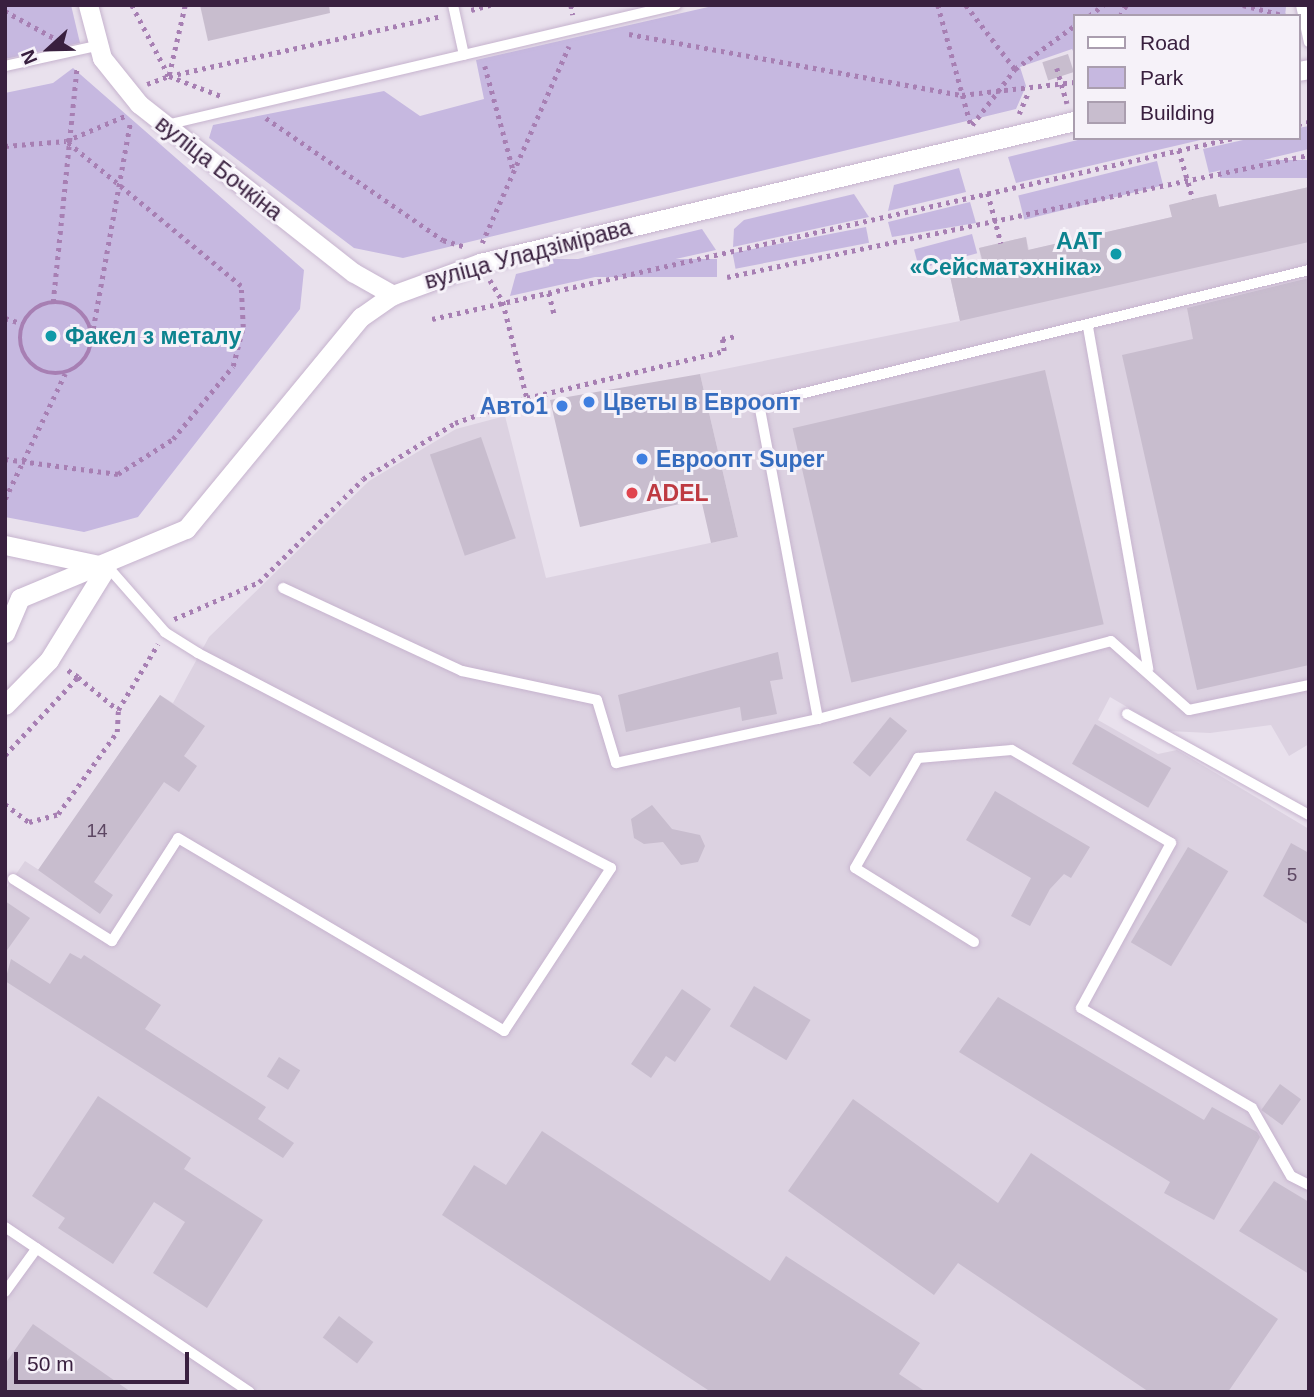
<!DOCTYPE html>
<meta charset="utf-8">
<style>
body{margin:0}
#map{position:relative;width:1314px;height:1397px;overflow:hidden;background:#e9e1ed;font-family:Helvetica,sans-serif}
div>[style]{position:absolute}
.built>*{inset:0;background:#dcd2e1}
.green>*{inset:0;background:#c6b8e0;transform-origin:0 0}
.building>*{inset:0;background:#c8bdce;transform-origin:0 0}
.path>*{height:4.5px;margin-top:-2.25px;transform-origin:0;background:repeating-linear-gradient(90deg,#a77fb3 0 3.5px,transparent 0 8.5px)}
.path>.ring{margin:-2.25px;padding:0;box-sizing:content-box;background:none;border:4.5px solid #a77fb3;border-radius:50%}
.roads{filter:drop-shadow(0 0 2px #c6b3ce) drop-shadow(0 0 2px #c6b3ce)}
.service>*{height:10px;margin:-5px;padding:0 5px;transform-origin:5px;border-radius:5px;background:#fff}
.secondary>*{height:19px;margin:-9.5px;padding:0 9.5px;transform-origin:9.5px;border-radius:9.5px;background:#fff}
.dots>*{width:19px;height:19px;translate:-50% -50%;box-sizing:border-box;border:4px solid #f6f2f9;border-radius:50%}
span{translate:-50% -50%;white-space:nowrap;text-align:center;line-height:1.15;-webkit-text-stroke:6px #f6f2f9;paint-order:stroke}
.number-label{font-size:19px;color:#5d4763}
.number-label span{-webkit-text-stroke-width:0}
.street-label{font-size:23px;color:#39203f}
.culture-label{font-size:23px;color:#0d838f;font-weight:700}
.right{translate:-100% -50%;text-align:right}
.left{translate:0 -50%;text-align:left}
.shop-label{font-size:23px;color:#366cbe;font-weight:700}
.health-label{font-size:23px;color:#be3a42;font-weight:700}
.frame{position:absolute;inset:0;border:7px solid #39203f;pointer-events:none}
.legend{position:absolute;left:1073px;top:14px;width:228px;height:126px;box-sizing:border-box;background:#f6f2f9;border:2px solid #aa9eaf;margin:0;padding:9px 12px;list-style:none;font-size:21px;color:#39203f}
.legend li{display:flex;align-items:center;gap:14px;height:35px}
.legend b{width:35px;border:2px solid #aa9eaf}
.north{position:absolute;left:14px;top:14px;width:70px;height:70px;-webkit-text-stroke:5px #f6f2f9;paint-order:stroke;rotate:248deg;font-size:19px;font-weight:700;line-height:28px;text-align:center;color:#39203f}
.north::after{content:'';display:block;margin:auto;width:24px;height:32px;background:#39203f;clip-path:polygon(50% 0,100% 100%,50% 72%,0 100%)}
.scale{position:absolute;left:14px;top:1352px;width:175px;height:32px;box-sizing:border-box;border:4px solid #39203f;border-top:0;padding-left:9px;font-size:21px;line-height:24px;white-space:nowrap;color:#39203f;-webkit-text-stroke:5px #f6f2f9;paint-order:stroke}
</style>
<div id="map">
<div class="built">
<div style="clip-path:polygon(1309px 187px,1309px 744px,1289px 756px,1271px 725px,1210px 733px,1168px 731px,1110px 697px,1098px 720px,1158px 754px,1177px 750px,1309px 829px,1309px 1392px,5px 1392px,5px 890px,25px 861px,39px 870px,160px 695px,173px 703px,209px 637px,369px 481px,456px 429px,505px 416px,546px 578px,738px 537px,700px 374px,960px 321px,948px 267px,981px 259px,979px 248px,1026px 237px,1029px 250px,1172px 217px,1169px 205px,1216px 194px,1219px 207px)"></div>
</div>
<div class="green">
<div style="clip-path:polygon(5px 5px,71px 5px,80px 43px,5px 59px)"></div>
<div style="clip-path:polygon(717px 5px,1285px 5px,1286px 7px,1285px 16px,1074px 16px,1074px 53px,1072px 49px,1020px 67px,1026px 86px,1016px 109px,403px 258px,354px 248px,209px 138px,213px 125px,384px 91px,420px 116px,484px 99px,476px 60px)"></div>
<div style="clip-path:polygon(73px 68px,304px 270px,300px 309px,138px 517px,84px 532px,5px 517px,5px 93px,53px 83px)"></div>
<div style="clip-path:polygon(1309px 126px,1309px 149px,1209px 173px,1203px 149px,1252px 138px,1298px 138px,1298px 128px)"></div>
<div style="clip-path:polygon(1086px 138px,1209px 138px,1016px 183px,1008px 157px)"></div>
<div style="left:1309px;top:160px;width:18px;height:89px;rotate:90deg"></div>
<div style="left:1157px;top:161px;width:25px;height:143px;rotate:76deg"></div>
<div style="clip-path:polygon(959px 168px,966px 192px,888px 211px,894px 185px)"></div>
<div style="clip-path:polygon(854px 194px,869px 217px,733px 247px,734px 229px,744px 220px)"></div>
<div style="clip-path:polygon(970px 202px,976px 223px,892px 237px,888px 222px)"></div>
<div style="left:866px;top:227px;width:16px;height:136px;rotate:79deg"></div>
<div style="clip-path:polygon(702px 229px,716px 250px,510px 296px,516px 274px)"></div>
<div style="left:972px;top:234px;width:20px;height:60px;rotate:75deg"></div>
<div style="left:717px;top:259px;width:18px;height:168px;rotate:90deg"></div>
</div>
<div class="building">
<div style="clip-path:polygon(200px 5px,329px 5px,330px 13px,208px 41px)"></div>
<div style="left:1068px;top:54px;width:19px;height:27px;rotate:72deg"></div>
<div style="clip-path:polygon(1309px 187px,1309px 242px,960px 321px,948px 267px,982px 259px,979px 248px,1026px 237px,1028px 250px,1172px 217px,1169px 205px,1193px 199px,1216px 194px,1219px 207px)"></div>
<div style="clip-path:polygon(1309px 278px,1309px 665px,1197px 690px,1122px 355px,1193px 339px,1187px 308px)"></div>
<div style="left:1045px;top:370px;width:261px;height:259px;rotate:77deg"></div>
<div style="clip-path:polygon(700px 374px,738px 537px,711px 543px,701px 499px,580px 527px,550px 400px)"></div>
<div style="left:481px;top:437px;width:107px;height:54px;rotate:71deg"></div>
<div style="clip-path:polygon(778px 652px,783px 679px,770px 681px,777px 714px,742px 721px,740px 707px,626px 732px,618px 695px)"></div>
<div style="clip-path:polygon(160px 695px,205px 726px,184px 756px,197px 766px,179px 792px,164px 782px,94px 882px,113px 895px,100px 914px,38px 870px)"></div>
<div style="left:890px;top:717px;width:22px;height:59px;rotate:39deg"></div>
<div style="left:1095px;top:724px;width:88px;height:46px;rotate:30deg"></div>
<div style="clip-path:polygon(995px 791px,1090px 847px,1071px 878px,1064px 874px,1050px 889px,1030px 926px,1011px 916px,1031px 878px,966px 840px)"></div>
<div style="clip-path:polygon(652px 805px,672px 829px,700px 835px,705px 846px,698px 862px,681px 865px,663px 842px,644px 844px,634px 838px,631px 819px)"></div>
<div style="clip-path:polygon(1291px 843px,1309px 853px,1309px 925px,1263px 896px)"></div>
<div style="left:1188px;top:847px;width:47px;height:111px;rotate:31deg"></div>
<div style="clip-path:polygon(5px 901px,30px 918px,5px 953px)"></div>
<div style="clip-path:polygon(70px 953px,81px 959px,84px 955px,161px 1005px,145px 1029px,266px 1107px,258px 1119px,294px 1143px,283px 1158px,5px 981px,11px 959px,50px 984px)"></div>
<div style="left:754px;top:986px;width:66px;height:47px;rotate:31deg"></div>
<div style="clip-path:polygon(682px 989px,711px 1009px,675px 1062px,666px 1056px,651px 1078px,631px 1064px)"></div>
<div style="clip-path:polygon(998px 997px,1204px 1120px,1212px 1107px,1257px 1132px,1260px 1137px,1214px 1220px,1164px 1193px,1170px 1182px,959px 1052px)"></div>
<div style="left:279px;top:1057px;width:25px;height:23px;rotate:32deg"></div>
<div style="left:1280px;top:1084px;width:26px;height:32px;rotate:36deg"></div>
<div style="clip-path:polygon(98px 1096px,191px 1158px,184px 1169px,263px 1220px,207px 1308px,153px 1273px,185px 1222px,154px 1202px,113px 1264px,58px 1228px,65px 1218px,32px 1196px)"></div>
<div style="clip-path:polygon(853px 1099px,998px 1203px,1031px 1153px,1278px 1319px,1228px 1392px,1149px 1392px,958px 1263px,934px 1295px,788px 1191px)"></div>
<div style="clip-path:polygon(542px 1131px,770px 1281px,786px 1256px,920px 1343px,899px 1374px,926px 1392px,711px 1392px,442px 1215px,474px 1165px,506px 1185px)"></div>
<div style="clip-path:polygon(1274px 1181px,1309px 1202px,1309px 1274px,1239px 1231px)"></div>
<div style="left:339px;top:1316px;width:43px;height:27px;rotate:37deg"></div>
<div style="clip-path:polygon(33px 1324px,131px 1392px,5px 1392px,5px 1364px)"></div>
</div>
<div class="path">
<div style="left:132px;top:5px;width:80px;rotate:62.5deg"></div>
<div style="left:169px;top:76px;width:280px;rotate:-12.4deg"></div>
<div style="left:571px;top:5px;width:10px;rotate:79deg"></div>
<div style="left:938px;top:5px;width:125px;rotate:74.7deg"></div>
<div style="left:966px;top:5px;width:81px;rotate:52.6deg"></div>
<div style="left:1243px;top:5px;width:44px;rotate:14.3deg"></div>
<div style="left:471px;top:10px;width:20px;rotate:-15deg"></div>
<div style="left:5px;top:11px;width:56px;rotate:28.9deg"></div>
<div style="left:1089px;top:16px;width:18px;rotate:-38deg"></div>
<div style="left:1120px;top:16px;width:13px;rotate:-61deg"></div>
<div style="left:629px;top:34px;width:339px;rotate:10.4deg"></div>
<div style="left:962px;top:95px;width:113px;rotate:-6.6deg"></div>
<div style="left:485px;top:66px;width:107px;rotate:74.8deg"></div>
<div style="left:1057px;top:68px;width:37px;rotate:74deg"></div>
<div style="left:169px;top:75px;width:72px;rotate:-77.1deg"></div>
<div style="left:147px;top:84px;width:23px;rotate:-20deg"></div>
<div style="left:169px;top:76px;width:56px;rotate:21deg"></div>
<div style="left:1019px;top:114px;width:25px;rotate:-67deg"></div>
<div style="left:266px;top:118px;width:215px;rotate:34.6deg"></div>
<div style="left:443px;top:240px;width:21px;rotate:17deg"></div>
<div style="left:1298px;top:124px;width:11px;rotate:-10deg"></div>
<div style="left:972px;top:125px;width:71px;rotate:-52.5deg"></div>
<div style="left:1015px;top:69px;width:73px;rotate:-36.1deg"></div>
<div style="left:5px;top:146px;width:61px;rotate:-4.7deg"></div>
<div style="left:66px;top:141px;width:64px;rotate:-23deg"></div>
<div style="left:1179px;top:150px;width:51px;rotate:74.1deg"></div>
<div style="left:988px;top:193px;width:52px;rotate:75.4deg"></div>
<div style="left:482px;top:243px;width:215px;rotate:-66.2deg"></div>
<div style="left:727px;top:277px;width:595px;rotate:-11.84deg"></div>
<div style="left:490px;top:280px;width:26px;rotate:59deg"></div>
<div style="left:503px;top:302px;width:99px;rotate:76deg"></div>
<div style="left:549px;top:293px;width:21px;rotate:76deg"></div>
<div class="ring" style="left:20px;top:302px;width:67.5px;height:67.5px"></div>
<div style="left:53px;top:302px;width:237px;rotate:-84.2deg"></div>
<div style="left:5px;top:318px;width:19px;rotate:18deg"></div>
<div style="left:432px;top:319px;width:821px;rotate:-12.73deg"></div>
<div style="left:93px;top:329px;width:208px;rotate:-79.8deg"></div>
<div style="left:5px;top:459px;width:114px;rotate:7.6deg"></div>
<div style="left:118px;top:474px;width:65px;rotate:-32.5deg"></div>
<div style="left:173px;top:439px;width:94px;rotate:-50.6deg"></div>
<div style="left:233px;top:366px;width:40px;rotate:-75.6deg"></div>
<div style="left:243px;top:327px;width:41px;rotate:-92.8deg"></div>
<div style="left:241px;top:286px;width:227px;rotate:-140.4deg"></div>
<div style="left:5px;top:499px;width:139px;rotate:-64.4deg"></div>
<div style="left:174px;top:619px;width:93px;rotate:-23.5deg"></div>
<div style="left:259px;top:582px;width:146px;rotate:-44.7deg"></div>
<div style="left:363px;top:479px;width:108px;rotate:-31.3deg"></div>
<div style="left:455px;top:423px;width:76px;rotate:-19.1deg"></div>
<div style="left:527px;top:398px;width:203px;rotate:-13.4deg"></div>
<div style="left:724px;top:351px;width:12px;rotate:-99deg"></div>
<div style="left:722px;top:339px;width:14px;rotate:-12deg"></div>
<div style="left:78px;top:677px;width:52px;rotate:39.5deg"></div>
<div style="left:118px;top:710px;width:77px;rotate:-58.8deg"></div>
<div style="left:5px;top:755px;width:107px;rotate:-46.9deg"></div>
<div style="left:78px;top:677px;width:15px;rotate:-148deg"></div>
<div style="left:5px;top:804px;width:30px;rotate:37deg"></div>
<div style="left:29px;top:822px;width:30px;rotate:-15deg"></div>
<div style="left:58px;top:814px;width:101px;rotate:-54.3deg"></div>
<div style="left:117px;top:732px;width:22px;rotate:-87deg"></div>
</div>
<div class="roads">
<div class="service">
<div style="left:453px;top:5px;width:51px;rotate:77.6deg"></div>
<div style="left:1301px;top:5px;width:38px;rotate:78deg"></div>
<div style="left:5px;top:66px;width:94px;rotate:-12.3deg"></div>
<div style="left:166px;top:125px;width:524px;rotate:-13.24deg"></div>
<div style="left:1088px;top:327px;width:347px;rotate:80deg"></div>
<div style="left:283px;top:588px;width:197px;rotate:24.9deg"></div>
<div style="left:462px;top:671px;width:138px;rotate:12.1deg"></div>
<div style="left:597px;top:700px;width:66px;rotate:73.2deg"></div>
<div style="left:616px;top:763px;width:207px;rotate:-12.3deg"></div>
<div style="left:818px;top:719px;width:303px;rotate:-14.9deg"></div>
<div style="left:1111px;top:641px;width:104px;rotate:41.5deg"></div>
<div style="left:1189px;top:710px;width:123px;rotate:-11.8deg"></div>
<div style="left:1127px;top:714px;width:208px;rotate:29deg"></div>
<div style="left:818px;top:719px;width:320px;rotate:-100.6deg"></div>
<div style="left:759px;top:404px;width:566px;rotate:-13.69deg"></div>
<div style="left:13px;top:879px;width:117px;rotate:32.1deg"></div>
<div style="left:112px;top:941px;width:122px;rotate:-57.3deg"></div>
<div style="left:178px;top:838px;width:379px;rotate:30.6deg"></div>
<div style="left:504px;top:1031px;width:195px;rotate:-56.7deg"></div>
<div style="left:611px;top:868px;width:466px;rotate:-152.5deg"></div>
<div style="left:198px;top:653px;width:39px;rotate:-148deg"></div>
<div style="left:165px;top:632px;width:88px;rotate:-131.3deg"></div>
<div style="left:974px;top:942px;width:140px;rotate:-148.1deg"></div>
<div style="left:855px;top:868px;width:127px;rotate:-60.2deg"></div>
<div style="left:918px;top:758px;width:94px;rotate:-4.9deg"></div>
<div style="left:1012px;top:750px;width:184px;rotate:30.3deg"></div>
<div style="left:1171px;top:843px;width:188px;rotate:118.6deg"></div>
<div style="left:1081px;top:1008px;width:198px;rotate:30.3deg"></div>
<div style="left:1252px;top:1108px;width:78px;rotate:60.2deg"></div>
<div style="left:1291px;top:1176px;width:20px;rotate:27deg"></div>
<div style="left:5px;top:1227px;width:295px;rotate:34deg"></div>
<div style="left:5px;top:1292px;width:54px;rotate:-54deg"></div>
</div>
<div class="secondary">
<div style="left:88px;top:5px;width:55px;rotate:75.2deg"></div>
<div style="left:102px;top:58px;width:59px;rotate:51.2deg"></div>
<div style="left:139px;top:104px;width:273px;rotate:38.2deg"></div>
<div style="left:354px;top:273px;width:45px;rotate:29.4deg"></div>
<div style="left:1298px;top:71px;width:11px;rotate:-10deg"></div>
<div style="left:5px;top:545px;width:96px;rotate:12deg"></div>
<div style="left:5px;top:633px;width:38px;rotate:-67deg"></div>
<div style="left:20px;top:598px;width:180px;rotate:-22.6deg"></div>
<div style="left:186px;top:529px;width:275px;rotate:-50.5deg"></div>
<div style="left:361px;top:317px;width:39px;rotate:-35deg"></div>
<div style="left:393px;top:295px;width:93px;rotate:-20.2deg"></div>
<div style="left:480px;top:263px;width:611px;rotate:-13.44deg"></div>
<div style="left:5px;top:705px;width:63px;rotate:-45.6deg"></div>
<div style="left:49px;top:660px;width:110px;rotate:-58.3deg"></div>
</div>
</div>
<div class="dots">
<div style="left:1116px;top:254px;background:#0f9aa8"></div>
<div style="left:51px;top:336px;background:#0f9aa8"></div>
<div style="left:589px;top:402px;background:#3f7fe0"></div>
<div style="left:562px;top:406px;background:#3f7fe0"></div>
<div style="left:642px;top:459px;background:#3f7fe0"></div>
<div style="left:632px;top:493px;background:#e0444e"></div>
</div>
<div class="number-label">
<span style="left:97px;top:831px">14</span>
<span style="left:1292px;top:875px">5</span>
</div>
<div class="street-label">
<span style="left:219px;top:168px;rotate:38deg">вуліца Бочкіна</span>
<span style="left:528px;top:254px;rotate:-15deg">вуліца Уладзімірава</span>
</div>
<div class="culture-label">
<span class="right" style="left:1102px;top:254px">ААТ<br>«Сейсматэхніка»</span>
<span class="left" style="left:65px;top:336px">Факел з металу</span>
</div>
<div class="shop-label">
<span class="left" style="left:603px;top:402px">Цветы в Евроопт</span>
<span class="right" style="left:548px;top:406px">Авто1</span>
<span class="left" style="left:656px;top:459px">Евроопт Super</span>
</div>
<div class="health-label">
<span class="left" style="left:646px;top:493px">ADEL</span>
</div>
<div class="frame"></div>
<ul class="legend">
<li><b style="height:9px;background:#fff"></b>Road</li>
<li><b style="height:19px;background:#c6b8e0"></b>Park</li>
<li><b style="height:19px;background:#c8bdce"></b>Building</li>
</ul>
<div class="north">N</div>
<div class="scale">50 m</div>
</div>
